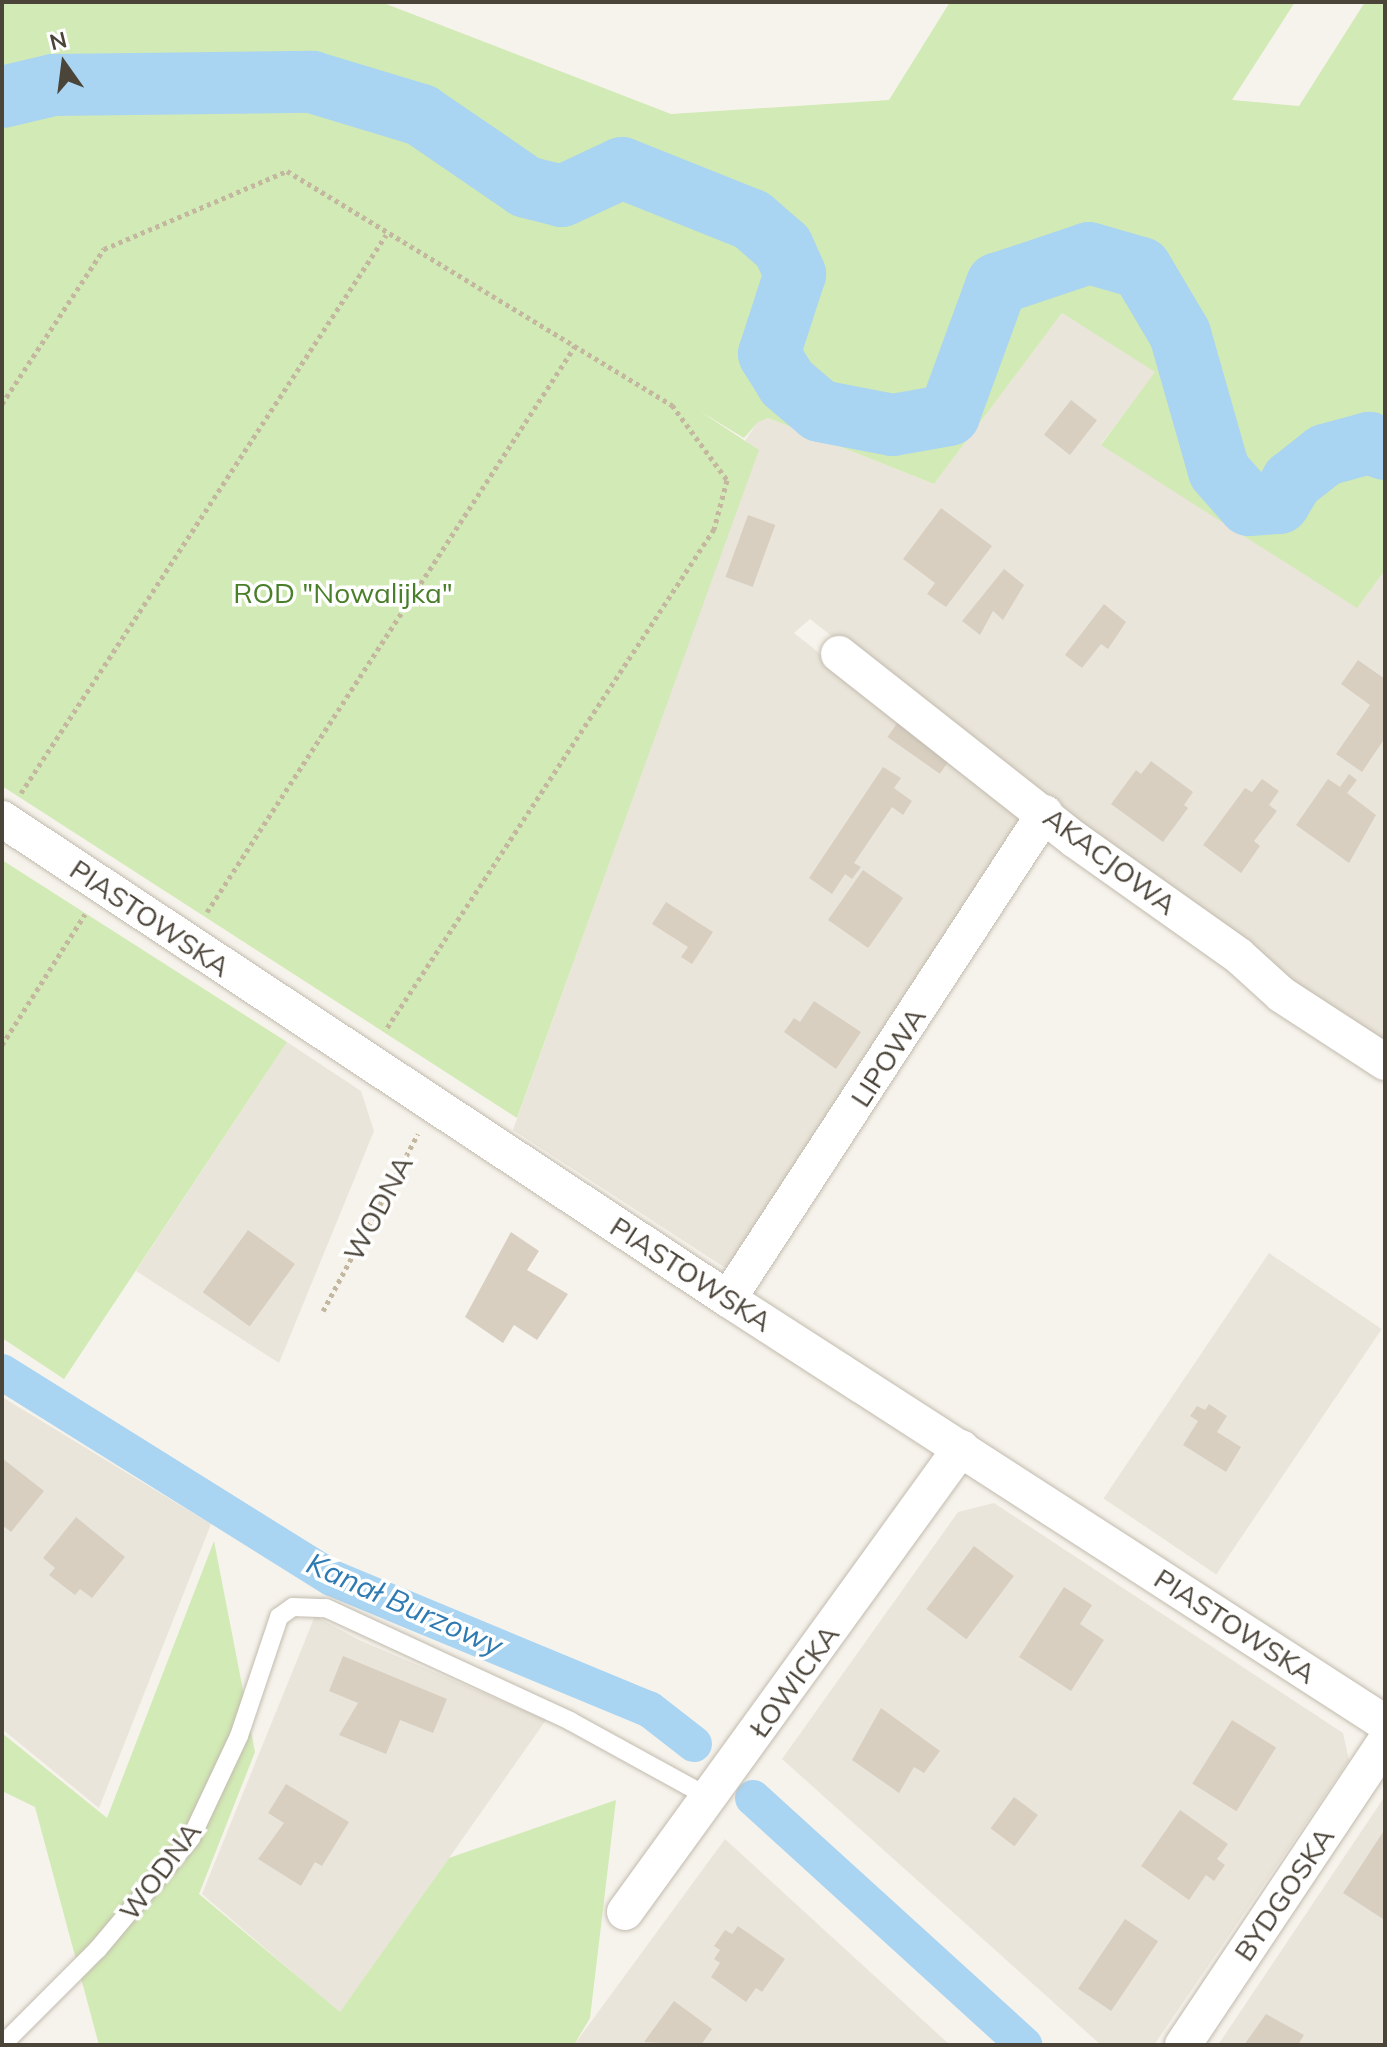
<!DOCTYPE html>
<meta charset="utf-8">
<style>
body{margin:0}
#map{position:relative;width:1387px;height:2047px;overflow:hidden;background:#f6f3ec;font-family:Mulish,sans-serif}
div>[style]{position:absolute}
.residential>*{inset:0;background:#eae5da;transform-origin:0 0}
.green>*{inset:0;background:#d2eab5}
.canal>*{height:36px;margin:-18px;padding:0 18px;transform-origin:18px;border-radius:18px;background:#a9d4f2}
.river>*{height:62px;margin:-31px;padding:0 31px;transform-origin:31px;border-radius:31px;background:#a9d4f2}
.building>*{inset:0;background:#d8cfc1;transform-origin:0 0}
.path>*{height:5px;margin-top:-2.5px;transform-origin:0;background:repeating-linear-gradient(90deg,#c4b79f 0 4px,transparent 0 8px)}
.roads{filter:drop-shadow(0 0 2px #c2bbae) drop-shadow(0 0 2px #c2bbae)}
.lane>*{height:18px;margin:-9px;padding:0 9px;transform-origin:9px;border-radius:9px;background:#fff}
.street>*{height:36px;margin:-18px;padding:0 18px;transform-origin:18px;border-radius:18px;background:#fff}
span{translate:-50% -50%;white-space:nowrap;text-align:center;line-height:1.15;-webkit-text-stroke:7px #fff;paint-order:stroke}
.park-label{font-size:28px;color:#4a7f2a}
.street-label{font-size:28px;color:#4b4439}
.water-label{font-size:30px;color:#2e7ab2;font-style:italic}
.frame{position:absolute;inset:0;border:4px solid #4b4439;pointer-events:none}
.north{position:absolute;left:24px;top:24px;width:80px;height:80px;-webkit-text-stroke:6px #fff;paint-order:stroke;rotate:346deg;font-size:22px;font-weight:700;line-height:32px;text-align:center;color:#4b4439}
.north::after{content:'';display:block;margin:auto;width:28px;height:36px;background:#4b4439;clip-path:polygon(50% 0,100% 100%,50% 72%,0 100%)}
</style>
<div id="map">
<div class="residential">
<div style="clip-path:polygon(1062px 313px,1156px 372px,1101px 444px,1357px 607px,1385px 570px,1385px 1052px,1070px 825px,810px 619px,794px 633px,1030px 820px,730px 1271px,513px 1130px,758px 450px,745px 441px,758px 421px,768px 418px,934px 484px)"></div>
<div style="clip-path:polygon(287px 1042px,361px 1091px,374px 1131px,279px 1363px,136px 1271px)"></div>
<div style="left:1269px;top:1253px;width:136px;height:296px;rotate:34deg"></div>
<div style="clip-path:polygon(2px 1397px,211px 1524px,99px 1808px,2px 1729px)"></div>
<div style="clip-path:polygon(994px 1503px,1343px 1733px,1349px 1760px,1154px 2045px,1101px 2045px,782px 1759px,958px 1512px)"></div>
<div style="clip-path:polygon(315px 1616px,359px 1640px,546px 1720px,340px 2013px,202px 1894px)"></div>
<div style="clip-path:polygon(1385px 1796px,1385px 2045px,1218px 2045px)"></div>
<div style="clip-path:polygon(725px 1839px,950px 2045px,574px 2045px)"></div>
</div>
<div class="green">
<div style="clip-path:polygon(2px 2px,381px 2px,671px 114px,889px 100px,950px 2px,1295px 2px,1232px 100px,1299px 106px,1365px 2px,1385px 2px,1385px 570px,1357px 608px,1101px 445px,1155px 372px,1062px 313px,934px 484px,768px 418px,758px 422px,744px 438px,698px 410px,759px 450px,517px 1118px,2px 786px)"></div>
<div style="clip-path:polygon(2px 860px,287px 1042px,64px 1379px,2px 1338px)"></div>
<div style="clip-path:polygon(214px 1541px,255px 1752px,199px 1894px,340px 2012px,449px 1858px,616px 1800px,590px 2018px,574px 2045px,99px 2045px,35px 1807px,2px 1791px,2px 1733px,107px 1818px)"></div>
</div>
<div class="canal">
<div style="left:2px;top:1372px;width:389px;rotate:32deg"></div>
<div style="left:332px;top:1578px;width:343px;rotate:22.5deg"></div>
<div style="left:649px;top:1709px;width:57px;rotate:37.9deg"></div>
<div style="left:753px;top:1798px;width:367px;rotate:42.3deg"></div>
</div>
<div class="river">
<div style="left:2px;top:97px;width:52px;rotate:-13.2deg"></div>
<div style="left:53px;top:85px;width:259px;rotate:-0.7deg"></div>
<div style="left:312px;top:82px;width:114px;rotate:16.8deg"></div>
<div style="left:421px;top:115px;width:127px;rotate:34.4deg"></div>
<div style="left:526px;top:187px;width:37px;rotate:14deg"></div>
<div style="left:562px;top:196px;width:66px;rotate:-25deg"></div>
<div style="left:622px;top:168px;width:140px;rotate:21.8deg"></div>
<div style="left:752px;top:220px;width:41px;rotate:41.1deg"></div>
<div style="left:783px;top:247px;width:30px;rotate:66deg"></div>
<div style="left:795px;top:274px;width:84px;rotate:108deg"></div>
<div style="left:769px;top:354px;width:34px;rotate:58deg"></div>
<div style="left:787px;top:383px;width:43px;rotate:40.3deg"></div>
<div style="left:820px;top:411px;width:74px;rotate:10.9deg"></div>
<div style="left:893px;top:425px;width:57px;rotate:-10.1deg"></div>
<div style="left:949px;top:415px;width:140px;rotate:-69.9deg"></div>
<div style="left:997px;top:284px;width:97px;rotate:-18.6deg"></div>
<div style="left:1089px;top:253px;width:54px;rotate:16.1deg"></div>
<div style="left:1141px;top:268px;width:77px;rotate:59.4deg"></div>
<div style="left:1180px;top:334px;width:142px;rotate:74.1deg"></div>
<div style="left:1219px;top:471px;width:45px;rotate:48.6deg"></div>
<div style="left:1249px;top:505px;width:30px;rotate:-4deg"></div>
<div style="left:1279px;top:503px;width:26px;rotate:-59deg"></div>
<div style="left:1292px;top:481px;width:42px;rotate:-38.2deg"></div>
<div style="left:1325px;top:455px;width:46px;rotate:-15.3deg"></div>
<div style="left:1369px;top:443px;width:17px;rotate:21deg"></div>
</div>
<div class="building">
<div style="left:1071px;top:400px;width:33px;height:44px;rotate:38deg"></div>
<div style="clip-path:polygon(941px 508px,992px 546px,946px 607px,927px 594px,935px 583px,903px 559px)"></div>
<div style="left:748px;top:515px;width:29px;height:66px;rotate:20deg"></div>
<div style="clip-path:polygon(1004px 569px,1024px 585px,1003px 620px,993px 611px,980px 635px,962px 621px)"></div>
<div style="clip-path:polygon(1104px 604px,1126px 622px,1108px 649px,1101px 644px,1082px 668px,1065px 655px)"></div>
<div style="clip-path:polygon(1358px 660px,1385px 679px,1385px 738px,1362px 772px,1336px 754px,1370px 705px,1341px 684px)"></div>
<div style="left:900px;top:719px;width:64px;height:22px;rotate:35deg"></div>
<div style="clip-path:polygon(1151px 761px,1193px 792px,1184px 805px,1188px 808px,1163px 842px,1111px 804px,1136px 770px,1141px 774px)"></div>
<div style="clip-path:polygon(883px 767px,901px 778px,894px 788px,912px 801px,903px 815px,892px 807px,854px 863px,861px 867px,852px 879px,845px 874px,832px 894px,809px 878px)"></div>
<div style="clip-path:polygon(1349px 774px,1357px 780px,1347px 793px,1376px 815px,1349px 863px,1296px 825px,1328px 779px,1340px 787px)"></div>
<div style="clip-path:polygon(1262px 779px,1279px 791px,1269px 805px,1277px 811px,1254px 841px,1260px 846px,1241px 873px,1203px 845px,1245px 788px,1252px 792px)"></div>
<div style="left:863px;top:870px;width:49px;height:61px;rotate:35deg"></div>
<div style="clip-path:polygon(666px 902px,713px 932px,692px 964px,681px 957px,688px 947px,652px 924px)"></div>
<div style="clip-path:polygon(814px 1001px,861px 1032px,836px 1069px,784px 1032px,794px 1018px,800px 1022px)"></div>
<div style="left:248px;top:1230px;width:58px;height:77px;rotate:36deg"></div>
<div style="clip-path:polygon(511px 1232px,539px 1251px,527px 1270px,568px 1294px,537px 1340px,514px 1325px,503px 1343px,465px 1317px)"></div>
<div style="clip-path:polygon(1209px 1404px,1227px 1416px,1217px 1432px,1241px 1447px,1226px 1472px,1183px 1445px,1198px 1421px,1190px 1416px,1197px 1406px,1205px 1410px)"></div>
<div style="clip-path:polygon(2px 1458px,44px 1491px,11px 1532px,2px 1525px)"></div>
<div style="clip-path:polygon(76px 1517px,125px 1557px,92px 1598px,80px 1589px,75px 1595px,49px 1575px,55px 1568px,43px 1558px)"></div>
<div style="left:974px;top:1546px;width:50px;height:79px;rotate:37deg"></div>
<div style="clip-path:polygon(1064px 1587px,1092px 1605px,1080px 1624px,1104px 1640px,1071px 1691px,1019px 1657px)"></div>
<div style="clip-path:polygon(343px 1656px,447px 1699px,433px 1733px,400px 1720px,386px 1754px,339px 1735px,358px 1703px,329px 1691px)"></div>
<div style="clip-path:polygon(881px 1708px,940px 1751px,924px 1773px,914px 1767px,899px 1793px,852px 1760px)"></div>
<div style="left:1232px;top:1720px;width:52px;height:75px;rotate:32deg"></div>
<div style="clip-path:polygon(286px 1784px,349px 1822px,322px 1866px,315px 1862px,301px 1886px,258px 1859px,284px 1823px,268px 1813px)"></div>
<div style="left:1014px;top:1797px;width:30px;height:39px;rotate:37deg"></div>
<div style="clip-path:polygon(1180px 1810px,1228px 1844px,1217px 1859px,1225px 1865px,1214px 1881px,1206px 1875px,1189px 1900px,1141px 1866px)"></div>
<div style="clip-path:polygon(1385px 1829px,1385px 1917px,1383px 1919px,1343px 1893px)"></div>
<div style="left:1125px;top:1919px;width:40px;height:84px;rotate:34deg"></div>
<div style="clip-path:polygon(738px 1926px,785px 1959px,762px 1992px,756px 1988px,746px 2002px,711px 1977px,720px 1963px,714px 1959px,720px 1950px,714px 1946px,725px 1930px,732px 1934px)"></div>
<div style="clip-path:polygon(674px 2001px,712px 2029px,701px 2045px,644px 2042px)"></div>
<div style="clip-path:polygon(1266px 2014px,1304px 2035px,1298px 2045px,1244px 2045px)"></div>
</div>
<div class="path">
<div style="left:2px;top:404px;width:186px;rotate:-56.7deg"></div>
<div style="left:104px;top:249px;width:199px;rotate:-23.1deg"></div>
<div style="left:287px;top:171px;width:451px;rotate:31.3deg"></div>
<div style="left:672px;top:405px;width:93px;rotate:53.7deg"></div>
<div style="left:727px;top:480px;width:51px;rotate:104.9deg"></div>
<div style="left:714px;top:529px;width:600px;rotate:123.24deg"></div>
<div style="left:21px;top:793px;width:667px;rotate:-56.81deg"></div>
<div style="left:207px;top:912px;width:675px;rotate:-56.97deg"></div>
<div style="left:2px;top:1045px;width:155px;rotate:-57.6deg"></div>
<div style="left:323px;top:1311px;width:201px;rotate:-61.8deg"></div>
</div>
<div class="roads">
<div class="lane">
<div style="left:2px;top:2045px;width:136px;rotate:-45deg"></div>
<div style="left:98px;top:1949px;width:145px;rotate:-50deg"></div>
<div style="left:191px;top:1838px;width:113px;rotate:-64.8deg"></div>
<div style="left:239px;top:1736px;width:126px;rotate:-71.4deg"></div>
<div style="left:279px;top:1617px;width:17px;rotate:-36deg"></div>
<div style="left:293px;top:1607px;width:33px;rotate:2deg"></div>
<div style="left:326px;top:1608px;width:269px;rotate:24.8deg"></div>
<div style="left:570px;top:1721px;width:160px;rotate:28.8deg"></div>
</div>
<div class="street">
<div style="left:839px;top:654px;width:299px;rotate:38.2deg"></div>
<div style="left:1074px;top:839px;width:202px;rotate:35.3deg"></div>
<div style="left:1239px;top:956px;width:58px;rotate:42.2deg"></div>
<div style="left:1282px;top:995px;width:123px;rotate:33deg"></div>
<div style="left:2px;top:819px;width:870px;rotate:33.47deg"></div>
<div style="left:728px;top:1299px;width:782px;rotate:32.84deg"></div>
<div style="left:728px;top:1299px;width:580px;rotate:-56.89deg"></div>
<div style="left:625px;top:1912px;width:573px;rotate:-54.09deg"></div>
<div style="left:1183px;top:2045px;width:364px;rotate:-56.3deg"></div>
</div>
</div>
<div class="park-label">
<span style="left:343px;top:593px">ROD "Nowalijka"</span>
</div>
<div class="street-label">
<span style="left:1110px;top:861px;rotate:37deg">AKACJOWA</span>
<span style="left:150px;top:918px;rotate:34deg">PIASTOWSKA</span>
<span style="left:888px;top:1057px;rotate:-57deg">LIPOWA</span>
<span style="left:378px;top:1208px;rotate:-62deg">WODNA</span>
<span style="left:691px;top:1274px;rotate:33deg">PIASTOWSKA</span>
<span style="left:1235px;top:1626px;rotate:33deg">PIASTOWSKA</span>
<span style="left:794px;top:1681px;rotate:-54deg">ŁOWICKA</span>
<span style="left:160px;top:1871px;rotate:-53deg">WODNA</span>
<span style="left:1284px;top:1894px;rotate:-56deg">BYDGOSKA</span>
</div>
<div class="water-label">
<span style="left:405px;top:1604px;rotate:24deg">Kanał Burzowy</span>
</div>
<div class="frame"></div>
<div class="north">N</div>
</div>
